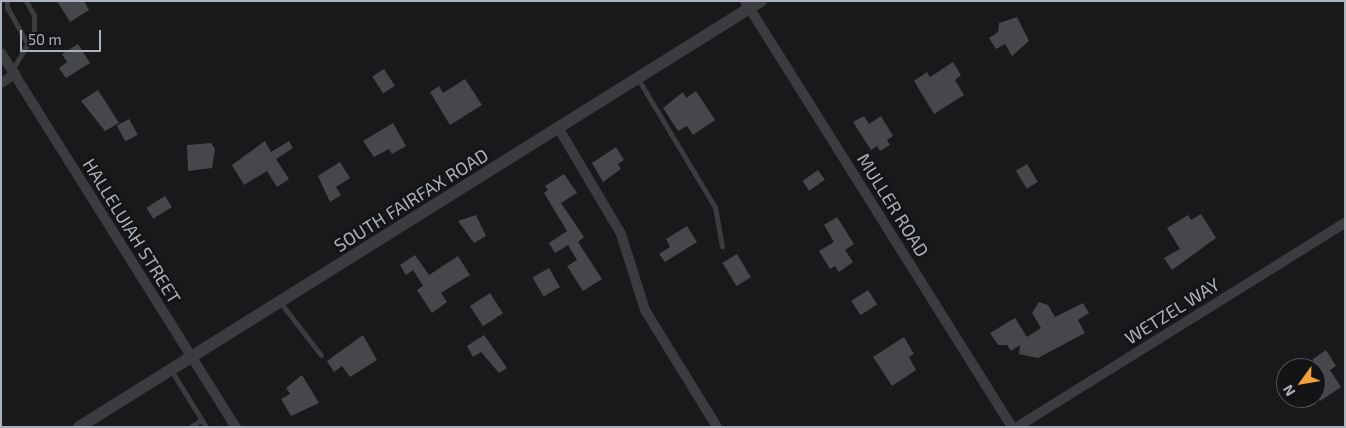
<!DOCTYPE html>
<style>
body{margin:0}
#map{position:relative;width:1346px;height:428px;overflow:hidden;background:#19191b;font-family:"Exo 2",sans-serif}
div>[style]{position:absolute}
.building>*{inset:0;background:#45474b;transform-origin:0 0}
.service>*{height:5px;margin:-2.5px;padding:0 2.5px;transform-origin:2.5px;border-radius:2.5px;background:#3a3c40}
.minor>*{height:10px;margin:-5px;padding:0 5px;transform-origin:5px;border-radius:5px;background:#3a3c40}
.tertiary>*{height:12px;margin:-6px;padding:0 6px;transform-origin:6px;border-radius:6px;background:#3a3c40}
span{translate:-50% -50%;white-space:nowrap;text-align:center;line-height:1.15;-webkit-text-stroke:5px #141416;paint-order:stroke}
.street-label{font-size:18px;color:#abb2bb}
.frame{position:absolute;inset:0;border:2px solid #abb2bb;pointer-events:none}
.north{position:absolute;left:1276px;top:358px;width:50px;height:50px;box-sizing:border-box;background:#141416;border:1px solid #505358;border-radius:50%;rotate:238deg;font-size:14px;font-weight:700;line-height:20px;text-align:center;color:#abb2bb}
.north::after{content:'';display:block;margin:auto;width:18px;height:22px;background:#f29e3a;clip-path:polygon(50% 0,100% 100%,50% 72%,0 100%)}
.scale{position:absolute;left:20px;top:30px;width:81px;height:22px;box-sizing:border-box;border:2px solid #abb2bb;border-top:0;padding-left:6px;font-size:15px;line-height:18px;white-space:nowrap;color:#abb2bb;-webkit-text-stroke:4px #141416;paint-order:stroke}
</style>
<div id="map">
<div class="building">
<div style="clip-path:polygon(57px 1px,84px 1px,89px 10px,70px 22px)"></div>
<div style="clip-path:polygon(1017px 17px,1029px 41px,1012px 56px,1005px 44px,996px 49px,989px 38px,998px 32px,999px 23px)"></div>
<div style="clip-path:polygon(78px 44px,90px 63px,66px 78px,59px 68px,67px 62px,62px 54px)"></div>
<div style="clip-path:polygon(953px 62px,961px 75px,955px 80px,964px 95px,934px 114px,914px 81px,927px 72px,930px 77px)"></div>
<div style="left:384px;top:69px;width:20px;height:14px;rotate:57deg"></div>
<div style="clip-path:polygon(465px 79px,482px 105px,450px 125px,430px 92px,439px 86px,443px 93px)"></div>
<div style="clip-path:polygon(98px 90px,119px 123px,105px 131px,81px 101px)"></div>
<div style="clip-path:polygon(696px 91px,715px 120px,693px 135px,687px 126px,678px 131px,663px 108px,683px 92px,686px 98px)"></div>
<div style="clip-path:polygon(864px 116px,869px 124px,881px 116px,893px 136px,887px 140px,890px 145px,880px 151px,877px 146px,871px 150px,853px 122px)"></div>
<div style="left:129px;top:119px;width:18px;height:14px;rotate:61deg"></div>
<div style="clip-path:polygon(393px 123px,406px 146px,392px 154px,389px 149px,374px 157px,363px 141px)"></div>
<div style="clip-path:polygon(265px 141px,271px 152px,289px 141px,293px 148px,276px 159px,289px 179px,277px 187px,267px 171px,244px 185px,232px 165px)"></div>
<div style="clip-path:polygon(211px 143px,215px 149px,212px 168px,188px 171px,187px 145px)"></div>
<div style="clip-path:polygon(616px 147px,624px 160px,618px 164px,621px 169px,603px 182px,592px 163px)"></div>
<div style="clip-path:polygon(340px 162px,350px 178px,336px 187px,341px 195px,330px 202px,318px 176px)"></div>
<div style="left:1027px;top:164px;width:21px;height:13px;rotate:59deg"></div>
<div style="left:818px;top:170px;width:12px;height:19px;rotate:55deg"></div>
<div style="clip-path:polygon(564px 174px,577px 193px,561px 203px,584px 237px,578px 242px,602px 279px,583px 291px,567px 266px,577px 260px,568px 245px,555px 253px,549px 243px,567px 231px,544px 193px,548px 190px,545px 186px)"></div>
<div style="left:165px;top:196px;width:13px;height:22px;rotate:58deg"></div>
<div style="clip-path:polygon(1201px 214px,1216px 238px,1172px 270px,1164px 258px,1180px 249px,1167px 228px,1188px 215px,1191px 220px)"></div>
<div style="clip-path:polygon(476px 215px,486px 236px,474px 243px,458px 221px)"></div>
<div style="clip-path:polygon(837px 217px,854px 244px,845px 250px,853px 262px,839px 272px,835px 266px,830px 269px,819px 251px,834px 242px,824px 225px)"></div>
<div style="clip-path:polygon(687px 226px,697px 242px,665px 262px,659px 254px,670px 247px,666px 239px)"></div>
<div style="left:737px;top:254px;width:27px;height:17px;rotate:59deg"></div>
<div style="clip-path:polygon(415px 255px,429px 275px,458px 256px,470px 275px,441px 293px,447px 302px,432px 313px,417px 290px,423px 286px,413px 270px,406px 275px,400px 265px)"></div>
<div style="left:549px;top:268px;width:22px;height:19px;rotate:60deg"></div>
<div style="left:868px;top:290px;width:17px;height:20px;rotate:57deg"></div>
<div style="left:490px;top:293px;width:24px;height:24px;rotate:57deg"></div>
<div style="clip-path:polygon(1039px 302px,1048px 305px,1055px 317px,1083px 303px,1089px 313px,1078px 320px,1085px 333px,1038px 358px,1019px 354px,1020px 345px,1011px 351px,1007px 345px,998px 345px,990px 333px,1015px 318px,1027px 337px,1041px 328px,1032px 313px)"></div>
<div style="clip-path:polygon(363px 335px,377px 360px,350px 377px,342px 366px,334px 372px,327px 361px)"></div>
<div style="clip-path:polygon(484px 335px,507px 368px,499px 373px,481px 352px,473px 357px,467px 346px)"></div>
<div style="clip-path:polygon(904px 337px,914px 354px,909px 357px,916px 370px,892px 386px,873px 357px)"></div>
<div style="clip-path:polygon(1326px 350px,1336px 366px,1330px 370px,1341px 387px,1320px 401px,1313px 359px)"></div>
<div style="clip-path:polygon(302px 375px,319px 403px,291px 416px,281px 399px,290px 394px,286px 388px)"></div>
</div>
<div class="service">
<div style="left:7px;top:1px;width:6px;rotate:90deg"></div>
<div style="left:7px;top:7px;width:43px;rotate:61.1deg"></div>
<div style="left:12px;top:70px;width:43px;rotate:-59.3deg"></div>
<div style="left:34px;top:33px;width:18px;rotate:-90deg"></div>
<div style="left:34px;top:15px;width:16px;rotate:-120deg"></div>
<div style="left:638px;top:79px;width:149px;rotate:59deg"></div>
<div style="left:715px;top:207px;width:40px;rotate:80deg"></div>
<div style="left:280px;top:302px;width:67px;rotate:52.3deg"></div>
<div style="left:171px;top:370px;width:67px;rotate:58.4deg"></div>
<div style="left:190px;top:427px;width:13px;rotate:-32deg"></div>
</div>
<div class="minor">
<div style="left:745px;top:1px;width:503px;rotate:57.92deg"></div>
<div style="left:1px;top:53px;width:442px;rotate:57.9deg"></div>
<div style="left:1px;top:83px;width:17px;rotate:-33deg"></div>
<div style="left:559px;top:129px;width:122px;rotate:59.4deg"></div>
<div style="left:621px;top:234px;width:80px;rotate:72.5deg"></div>
<div style="left:645px;top:310px;width:137px;rotate:58.4deg"></div>
<div style="left:1017px;top:427px;width:386px;rotate:-31.9deg"></div>
</div>
<div class="tertiary">
<div style="left:79px;top:427px;width:804px;rotate:-31.99deg"></div>
</div>
<div class="street-label">
<span style="left:411px;top:200px;rotate:-32deg">SOUTH FAIRFAX ROAD</span>
<span style="left:893px;top:205px;rotate:58deg">MULLER ROAD</span>
<span style="left:132px;top:231px;rotate:58deg">HALLELUIAH STREET</span>
<span style="left:1172px;top:311px;rotate:-32deg">WETZEL WAY</span>
</div>
<div class="frame"></div>
<div class="north">N</div>
<div class="scale">50 m</div>
</div>
